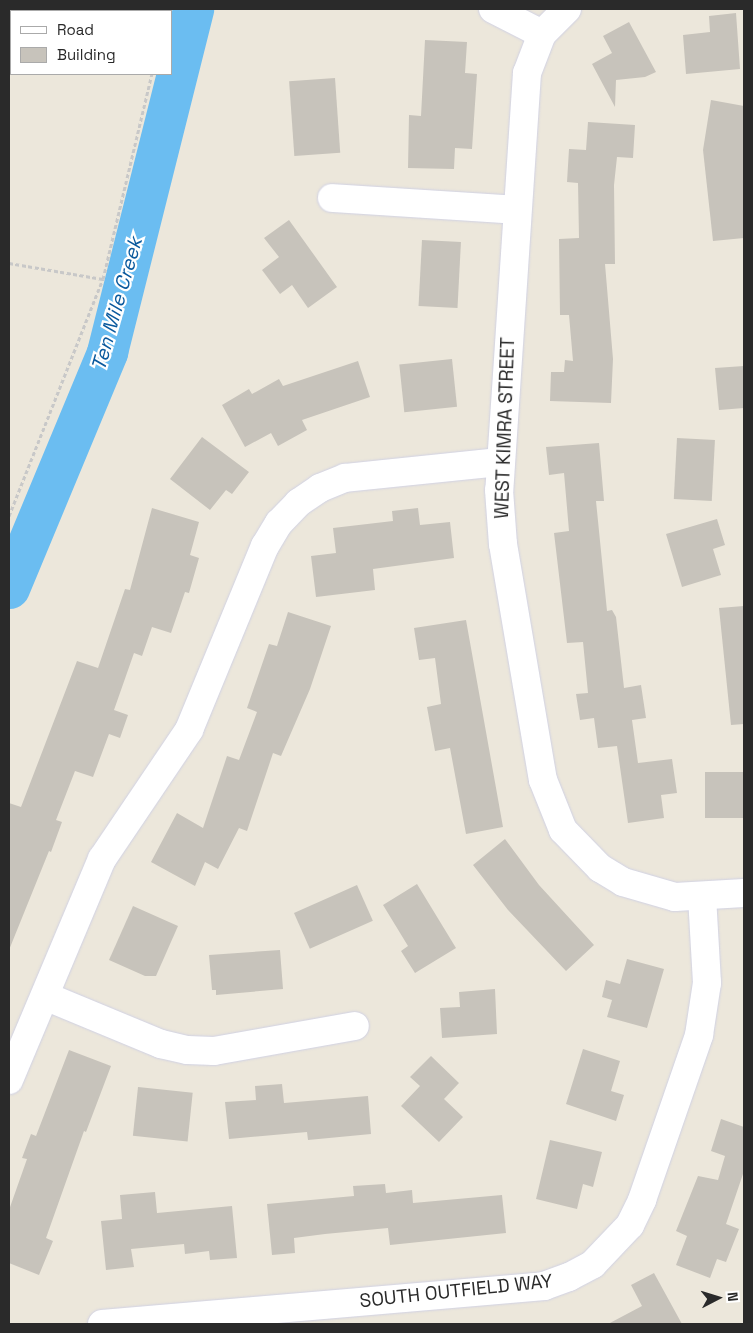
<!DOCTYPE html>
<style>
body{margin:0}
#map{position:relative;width:753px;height:1333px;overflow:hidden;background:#ece7db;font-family:"Space Grotesk",sans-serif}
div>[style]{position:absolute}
.river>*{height:41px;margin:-20.5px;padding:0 20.5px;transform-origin:20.5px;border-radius:20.5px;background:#6bbdf1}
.building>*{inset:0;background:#c7c3bb;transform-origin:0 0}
.path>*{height:3px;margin-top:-1.5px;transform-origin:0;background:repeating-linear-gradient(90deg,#c8c8c8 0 4px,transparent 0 6.5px)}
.roads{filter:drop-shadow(0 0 1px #d0d1e3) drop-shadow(0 0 1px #d0d1e3)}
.minor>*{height:28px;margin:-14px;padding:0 14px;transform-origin:14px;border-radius:14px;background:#fff}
span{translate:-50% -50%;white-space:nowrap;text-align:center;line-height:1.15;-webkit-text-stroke:4.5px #fff;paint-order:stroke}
.street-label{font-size:19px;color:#2a2a2a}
.water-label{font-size:20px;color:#0a599d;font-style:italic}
.frame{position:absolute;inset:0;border:10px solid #2a2a2a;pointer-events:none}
.legend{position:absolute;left:10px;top:10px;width:162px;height:65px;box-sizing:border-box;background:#fff;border:1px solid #aaa;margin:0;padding:6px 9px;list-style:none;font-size:15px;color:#2a2a2a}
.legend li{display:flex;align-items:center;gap:10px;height:25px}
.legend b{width:25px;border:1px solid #aaa}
.north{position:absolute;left:693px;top:1273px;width:50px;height:50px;-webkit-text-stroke:4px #fff;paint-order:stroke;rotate:85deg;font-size:14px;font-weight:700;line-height:20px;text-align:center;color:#2a2a2a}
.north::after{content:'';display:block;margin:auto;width:18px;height:22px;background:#2a2a2a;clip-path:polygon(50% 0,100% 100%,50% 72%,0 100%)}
</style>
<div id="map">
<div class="river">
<div style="left:9px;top:588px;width:256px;rotate:-67.4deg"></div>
<div style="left:107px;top:352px;width:354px;rotate:-75.9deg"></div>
</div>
<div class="building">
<div style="clip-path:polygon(736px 13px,740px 69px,686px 74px,683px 35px,710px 32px,709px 16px)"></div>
<div style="clip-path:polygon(629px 22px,656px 72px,645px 77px,616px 80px,615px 107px,592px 64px,612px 53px,603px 36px)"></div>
<div style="clip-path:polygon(425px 40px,467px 42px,465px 73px,477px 74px,472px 149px,455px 148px,454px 169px,408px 168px,409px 115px,421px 116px)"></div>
<div style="left:335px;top:78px;width:75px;height:46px;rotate:86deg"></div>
<div style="clip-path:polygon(711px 100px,744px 106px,744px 238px,713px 241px,703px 150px)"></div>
<div style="clip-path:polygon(588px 122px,635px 125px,633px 158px,617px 157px,614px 185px,615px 264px,605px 264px,613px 359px,611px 403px,550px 401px,551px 372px,564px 372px,565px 360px,573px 361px,569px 315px,560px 315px,559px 239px,579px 238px,578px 183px,567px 182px,569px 149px,586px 150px)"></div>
<div style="clip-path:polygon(289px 220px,337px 287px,308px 308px,292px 285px,280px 294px,262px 270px,279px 257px,264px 238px)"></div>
<div style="left:422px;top:240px;width:39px;height:66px;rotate:3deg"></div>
<div style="left:452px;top:359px;width:48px;height:53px;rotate:84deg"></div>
<div style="clip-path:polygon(358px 361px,370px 397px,302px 420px,307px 430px,278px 446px,271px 433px,245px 447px,222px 405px,249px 389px,252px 394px,279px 379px,283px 386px)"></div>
<div style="clip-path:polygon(744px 366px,744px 408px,719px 410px,715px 368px)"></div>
<div style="clip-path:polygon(202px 437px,249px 472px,232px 494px,226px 490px,210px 510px,170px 479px)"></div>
<div style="left:677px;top:438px;width:38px;height:61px;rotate:3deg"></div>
<div style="clip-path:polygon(599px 443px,604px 501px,596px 501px,607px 611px,612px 610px,616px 617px,624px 688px,641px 685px,646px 718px,632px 720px,638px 763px,672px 759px,677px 793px,661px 795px,664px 818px,628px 823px,617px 746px,598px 748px,594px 718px,580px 720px,576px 694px,588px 693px,583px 642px,567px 643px,554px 533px,569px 531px,564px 473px,549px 475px,546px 447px)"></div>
<div style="clip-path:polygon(152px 508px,199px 522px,190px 555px,199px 558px,189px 593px,185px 592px,171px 633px,152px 627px,142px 656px,134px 653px,114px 710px,128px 715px,120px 738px,109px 734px,93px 777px,75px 771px,56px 820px,62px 822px,51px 852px,49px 851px,9px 950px,9px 803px,21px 807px,77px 661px,98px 668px,125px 589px,130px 590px)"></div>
<div style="clip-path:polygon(418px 508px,420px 525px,450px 522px,454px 558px,373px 569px,375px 590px,316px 597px,311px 556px,336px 553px,333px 528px,393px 521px,392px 511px)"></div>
<div style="clip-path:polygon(717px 519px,725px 545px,713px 549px,721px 575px,682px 587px,666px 534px)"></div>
<div style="clip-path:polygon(744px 606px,744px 724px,731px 725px,719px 608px)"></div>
<div style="clip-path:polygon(288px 612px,331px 626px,310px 689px,281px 756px,273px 753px,247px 831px,239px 828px,218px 869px,205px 862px,195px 886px,151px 862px,177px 813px,203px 828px,227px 756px,239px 760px,257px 712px,247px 708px,269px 644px,277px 646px)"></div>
<div style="clip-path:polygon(466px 620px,503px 827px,466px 834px,450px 748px,435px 751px,427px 707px,441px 704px,435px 658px,419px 660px,414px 628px)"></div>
<div style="left:744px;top:772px;width:46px;height:39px;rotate:90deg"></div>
<div style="clip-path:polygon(505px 839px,539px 885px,594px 945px,566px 971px,508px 910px,473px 865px)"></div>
<div style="clip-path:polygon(417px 884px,456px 948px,415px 973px,401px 951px,408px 946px,383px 905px)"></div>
<div style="left:357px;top:885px;width:39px;height:69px;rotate:66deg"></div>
<div style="clip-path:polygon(133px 906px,178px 926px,156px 976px,145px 976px,109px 960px)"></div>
<div style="clip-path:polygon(280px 950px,283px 989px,216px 995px,216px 990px,212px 990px,209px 955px)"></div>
<div style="clip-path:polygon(627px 959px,664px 969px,647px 1028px,607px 1017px,612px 1000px,602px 997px,606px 980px,620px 984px)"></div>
<div style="clip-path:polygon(495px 989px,497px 1034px,442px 1038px,440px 1008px,460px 1007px,459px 992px)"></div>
<div style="clip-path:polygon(583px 1049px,620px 1061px,611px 1091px,624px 1095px,616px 1121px,566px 1104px)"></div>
<div style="clip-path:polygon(69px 1050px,111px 1066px,86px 1132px,84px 1131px,46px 1238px,53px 1241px,39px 1275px,9px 1263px,9px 1210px,27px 1159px,22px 1158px,31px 1134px,36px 1136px)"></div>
<div style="clip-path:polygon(431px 1056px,459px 1083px,444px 1099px,463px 1117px,439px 1142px,401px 1106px,420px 1086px,410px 1077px)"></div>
<div style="clip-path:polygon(282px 1084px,284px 1103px,368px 1096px,371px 1134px,308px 1140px,307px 1132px,229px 1139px,225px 1102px,256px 1100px,255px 1086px)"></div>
<div style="left:138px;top:1087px;width:55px;height:49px;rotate:6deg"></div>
<div style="clip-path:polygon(721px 1119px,744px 1127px,744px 1171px,726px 1224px,739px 1229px,726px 1262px,717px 1259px,710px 1278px,676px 1265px,687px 1236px,676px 1231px,698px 1176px,718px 1180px,725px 1156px,711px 1151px)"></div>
<div style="clip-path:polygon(550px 1140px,602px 1152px,593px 1187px,583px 1184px,577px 1209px,536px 1199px)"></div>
<div style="clip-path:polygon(385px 1184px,386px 1193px,412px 1190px,413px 1203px,502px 1195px,506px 1233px,390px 1245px,388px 1228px,325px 1234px,294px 1238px,295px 1253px,272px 1255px,267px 1204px,354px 1196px,353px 1186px)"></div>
<div style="clip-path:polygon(155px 1192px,157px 1213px,232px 1206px,237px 1258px,210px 1260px,209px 1251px,185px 1254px,184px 1244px,131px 1249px,134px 1267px,106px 1270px,101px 1221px,122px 1219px,120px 1195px)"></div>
<div style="clip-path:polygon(654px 1273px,682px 1324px,608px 1324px,642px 1306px,631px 1285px)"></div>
</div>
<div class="path">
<div style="left:166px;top:11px;width:2px;rotate:-63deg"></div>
<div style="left:9px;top:263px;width:95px;rotate:9.7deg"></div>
<div style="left:9px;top:516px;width:255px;rotate:-68.4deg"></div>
<div style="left:103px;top:279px;width:211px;rotate:-76.6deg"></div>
</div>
<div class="roads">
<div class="minor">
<div style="left:493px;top:9px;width:55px;rotate:27deg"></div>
<div style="left:567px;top:9px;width:35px;rotate:135deg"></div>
<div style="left:542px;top:34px;width:42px;rotate:111deg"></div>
<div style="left:527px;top:73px;width:418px;rotate:93.8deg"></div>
<div style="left:499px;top:490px;width:54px;rotate:85.8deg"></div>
<div style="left:503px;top:544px;width:239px;rotate:80.4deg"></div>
<div style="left:543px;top:780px;width:54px;rotate:68.2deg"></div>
<div style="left:563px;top:830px;width:53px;rotate:45.8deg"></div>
<div style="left:600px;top:868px;width:27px;rotate:31deg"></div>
<div style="left:623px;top:882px;width:54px;rotate:16.1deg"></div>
<div style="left:675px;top:897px;width:69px;rotate:-3.3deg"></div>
<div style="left:332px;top:198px;width:185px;rotate:3.7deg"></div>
<div style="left:45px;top:996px;width:126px;rotate:22.5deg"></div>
<div style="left:161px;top:1044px;width:27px;rotate:13deg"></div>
<div style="left:187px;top:1050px;width:27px;rotate:2deg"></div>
<div style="left:214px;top:1051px;width:143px;rotate:-10.1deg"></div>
<div style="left:9px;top:1080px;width:240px;rotate:-67.2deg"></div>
<div style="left:102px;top:859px;width:156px;rotate:-56deg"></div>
<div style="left:189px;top:730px;width:199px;rotate:-67.6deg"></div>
<div style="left:265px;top:546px;width:27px;rotate:-59deg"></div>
<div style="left:279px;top:523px;width:28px;rotate:-46deg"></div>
<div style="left:298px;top:503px;width:27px;rotate:-34deg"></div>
<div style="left:320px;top:488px;width:27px;rotate:-22deg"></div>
<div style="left:345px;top:478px;width:156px;rotate:-5.9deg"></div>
<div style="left:102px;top:1324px;width:444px;rotate:-4.9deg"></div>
<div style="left:544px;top:1286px;width:27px;rotate:-20deg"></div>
<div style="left:569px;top:1277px;width:27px;rotate:-28deg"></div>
<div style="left:593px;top:1264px;width:54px;rotate:-46.5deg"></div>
<div style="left:630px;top:1225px;width:28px;rotate:-64deg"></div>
<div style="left:642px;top:1200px;width:175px;rotate:-70.9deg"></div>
<div style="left:699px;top:1035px;width:53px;rotate:-81.3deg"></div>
<div style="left:707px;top:983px;width:86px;rotate:-93.3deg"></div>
</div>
</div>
<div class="street-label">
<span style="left:505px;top:428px;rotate:-88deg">WEST KIMRA STREET</span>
<span style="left:456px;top:1291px;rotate:-6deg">SOUTH OUTFIELD WAY</span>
</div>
<div class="water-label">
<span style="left:117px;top:304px;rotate:-74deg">Ten Mile Creek</span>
</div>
<div class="frame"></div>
<ul class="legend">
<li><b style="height:6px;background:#fff"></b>Road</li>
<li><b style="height:14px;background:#c7c3bb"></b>Building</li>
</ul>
<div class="north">N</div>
</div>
